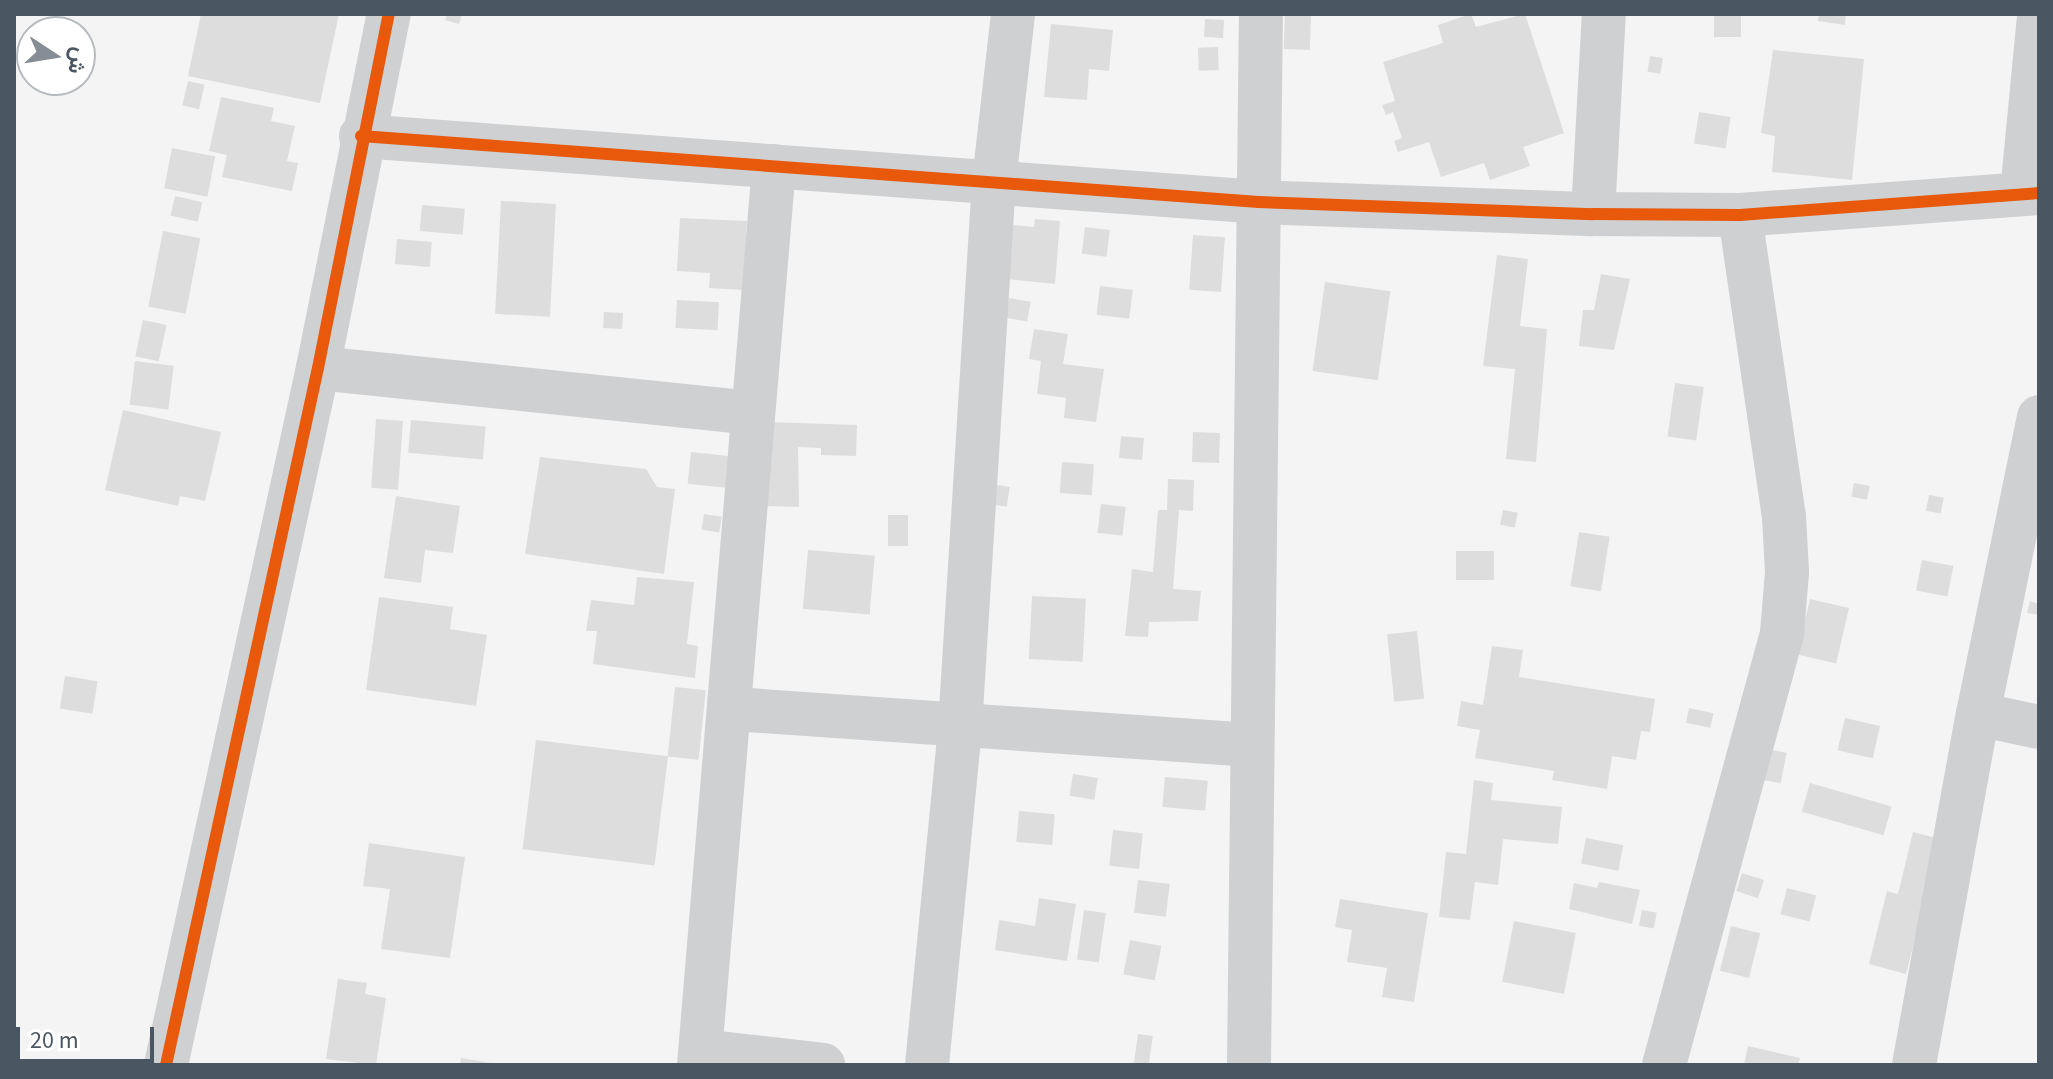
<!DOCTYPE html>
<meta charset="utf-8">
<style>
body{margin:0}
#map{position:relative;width:2053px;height:1079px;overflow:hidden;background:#f4f4f4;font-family:"Source Sans 3",Vazirmatn,sans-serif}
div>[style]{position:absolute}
.building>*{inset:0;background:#ddddde;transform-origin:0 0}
.minor>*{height:44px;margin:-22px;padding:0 22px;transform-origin:22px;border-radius:22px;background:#ced0d2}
.cycleway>*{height:12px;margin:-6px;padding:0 6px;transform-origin:6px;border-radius:6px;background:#e8590c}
span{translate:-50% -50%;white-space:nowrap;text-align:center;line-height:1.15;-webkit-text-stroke:8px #fff;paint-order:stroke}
.frame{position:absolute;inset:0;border:16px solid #4a5661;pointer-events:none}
.north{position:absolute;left:16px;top:16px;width:80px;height:80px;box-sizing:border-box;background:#fff;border:2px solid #b7bbc0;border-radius:50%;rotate:102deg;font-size:22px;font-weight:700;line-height:32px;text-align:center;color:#4a5661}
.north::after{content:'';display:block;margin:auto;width:28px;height:36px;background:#868d94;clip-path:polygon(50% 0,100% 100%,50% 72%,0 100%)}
.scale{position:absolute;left:16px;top:1027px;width:138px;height:36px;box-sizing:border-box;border:4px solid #4a5661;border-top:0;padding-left:10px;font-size:24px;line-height:28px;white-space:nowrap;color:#4a5661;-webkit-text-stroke:6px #fff;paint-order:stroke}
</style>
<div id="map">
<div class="building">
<div style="clip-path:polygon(201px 14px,339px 14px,320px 103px,188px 76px)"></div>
<div style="clip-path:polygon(447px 14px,462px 14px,459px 24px,445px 20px)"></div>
<div style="left:1285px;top:14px;width:26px;height:35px;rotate:2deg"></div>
<div style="clip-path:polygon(1471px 14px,1476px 27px,1525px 14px,1564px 133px,1523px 147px,1530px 166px,1490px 180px,1484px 163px,1441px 177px,1429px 142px,1398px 152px,1394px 141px,1402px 138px,1393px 112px,1386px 115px,1382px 105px,1395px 101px,1383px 62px,1443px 43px,1438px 25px)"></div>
<div style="left:1714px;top:14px;width:27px;height:23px"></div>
<div style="clip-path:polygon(1819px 14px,1846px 14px,1845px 25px,1818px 21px)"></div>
<div style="left:1205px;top:19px;width:19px;height:18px;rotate:3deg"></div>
<div style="clip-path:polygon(1051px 24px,1113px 30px,1109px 71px,1089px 69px,1087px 100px,1044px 97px)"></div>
<div style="left:1218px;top:47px;width:23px;height:20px;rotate:88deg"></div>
<div style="clip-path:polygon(1773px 50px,1864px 59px,1852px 180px,1772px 172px,1775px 136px,1761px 133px)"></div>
<div style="left:1650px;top:56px;width:13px;height:16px;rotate:9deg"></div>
<div style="left:188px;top:81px;width:17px;height:25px;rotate:13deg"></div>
<div style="clip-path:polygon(221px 97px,274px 108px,271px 121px,295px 126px,287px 161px,298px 163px,292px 191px,222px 177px,227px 155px,209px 151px)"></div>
<div style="left:1699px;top:112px;width:32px;height:32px;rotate:9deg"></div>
<div style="left:172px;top:148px;width:44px;height:41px;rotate:11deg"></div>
<div style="left:175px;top:196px;width:28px;height:20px;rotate:13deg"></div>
<div style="left:501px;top:201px;width:55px;height:113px;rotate:3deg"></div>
<div style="left:422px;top:205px;width:43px;height:26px;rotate:5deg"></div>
<div style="clip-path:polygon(680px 218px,747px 221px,743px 290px,709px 288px,710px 273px,677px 271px)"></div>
<div style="clip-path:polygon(1035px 219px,1060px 221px,1055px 284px,1007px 279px,1012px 225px,1034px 227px)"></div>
<div style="left:1085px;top:227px;width:25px;height:27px;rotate:7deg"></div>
<div style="left:163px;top:231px;width:38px;height:77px;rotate:11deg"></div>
<div style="left:1193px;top:235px;width:32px;height:55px;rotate:4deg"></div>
<div style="left:397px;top:239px;width:35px;height:25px;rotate:5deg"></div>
<div style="clip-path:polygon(1497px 255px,1528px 259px,1520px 326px,1547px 329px,1536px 462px,1506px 459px,1515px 369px,1483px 366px)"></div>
<div style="clip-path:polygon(1601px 274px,1630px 279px,1614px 350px,1579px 346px,1583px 310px,1594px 310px)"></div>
<div style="left:1325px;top:282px;width:66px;height:90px;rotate:8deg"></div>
<div style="left:1100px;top:286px;width:33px;height:29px;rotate:7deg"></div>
<div style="left:1009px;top:298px;width:22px;height:20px;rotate:10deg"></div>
<div style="left:677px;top:300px;width:42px;height:28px;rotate:3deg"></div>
<div style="left:604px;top:312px;width:19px;height:16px;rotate:3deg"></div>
<div style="left:143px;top:320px;width:24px;height:37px;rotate:12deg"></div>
<div style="clip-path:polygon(1034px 329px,1068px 334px,1063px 364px,1104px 369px,1096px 422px,1064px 418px,1066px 398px,1037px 394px,1041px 361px,1029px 359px)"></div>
<div style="left:135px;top:361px;width:39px;height:44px;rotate:7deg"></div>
<div style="left:1675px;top:383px;width:29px;height:54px;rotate:8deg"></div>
<div style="clip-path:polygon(123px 410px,221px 432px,205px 501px,180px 496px,178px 506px,105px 490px)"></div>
<div style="left:376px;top:419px;width:27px;height:69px;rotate:4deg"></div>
<div style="left:411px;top:420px;width:75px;height:33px;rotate:5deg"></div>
<div style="clip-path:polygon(769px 422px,857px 425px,856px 456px,821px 455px,821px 448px,798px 447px,799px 507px,766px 506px)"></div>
<div style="left:1193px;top:432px;width:27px;height:30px;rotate:2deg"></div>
<div style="left:1121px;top:436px;width:23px;height:22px;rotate:5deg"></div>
<div style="left:691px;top:452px;width:38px;height:32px;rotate:6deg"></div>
<div style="clip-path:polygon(540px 457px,646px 469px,657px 487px,675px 489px,664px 574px,525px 554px)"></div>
<div style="left:1062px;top:462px;width:32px;height:31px;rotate:4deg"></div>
<div style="clip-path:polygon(1168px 479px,1194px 480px,1193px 511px,1179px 510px,1173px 589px,1201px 591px,1198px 621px,1149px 622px,1148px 637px,1125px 636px,1132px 569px,1153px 572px,1158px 510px,1167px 510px)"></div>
<div style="left:1854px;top:483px;width:16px;height:14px;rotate:11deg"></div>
<div style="left:991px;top:484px;width:19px;height:20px;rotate:9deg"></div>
<div style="left:1929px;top:495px;width:15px;height:16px;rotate:11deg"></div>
<div style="clip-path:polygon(396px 496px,460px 506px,453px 553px,425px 550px,421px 583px,384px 578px)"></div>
<div style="left:1101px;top:504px;width:25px;height:29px;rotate:7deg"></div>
<div style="left:1503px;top:510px;width:15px;height:15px;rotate:11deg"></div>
<div style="left:704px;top:514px;width:18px;height:16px;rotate:9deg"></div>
<div style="left:888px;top:515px;width:20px;height:31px"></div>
<div style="left:1579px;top:532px;width:31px;height:55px;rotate:9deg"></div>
<div style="left:808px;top:550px;width:67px;height:59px;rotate:5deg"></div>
<div style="left:1456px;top:551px;width:38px;height:29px"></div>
<div style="left:1922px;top:560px;width:32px;height:31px;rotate:11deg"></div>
<div style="clip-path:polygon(637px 577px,694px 582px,687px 644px,698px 646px,695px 678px,593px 664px,597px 631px,586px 631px,591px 600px,634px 605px)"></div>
<div style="left:1032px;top:596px;width:54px;height:63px;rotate:3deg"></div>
<div style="clip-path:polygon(379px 597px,453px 607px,450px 629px,487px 635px,476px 706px,366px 690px)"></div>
<div style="left:1810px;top:599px;width:40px;height:57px;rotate:13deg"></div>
<div style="clip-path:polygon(2030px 601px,2039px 604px,2039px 615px,2027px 613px)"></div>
<div style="left:1417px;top:631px;width:68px;height:30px;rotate:84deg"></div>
<div style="clip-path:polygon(1492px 646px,1523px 650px,1519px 677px,1655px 699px,1650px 732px,1641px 731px,1636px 760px,1612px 756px,1607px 789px,1552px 780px,1554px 771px,1475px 758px,1480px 730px,1457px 726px,1461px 701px,1483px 705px)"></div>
<div style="left:65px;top:676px;width:33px;height:33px;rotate:9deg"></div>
<div style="left:675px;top:687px;width:31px;height:70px;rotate:6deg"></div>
<div style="left:1689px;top:708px;width:25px;height:15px;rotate:12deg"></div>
<div style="left:1845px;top:718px;width:36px;height:33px;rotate:13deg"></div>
<div style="left:536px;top:740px;width:133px;height:110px;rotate:7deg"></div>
<div style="left:1767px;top:749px;width:20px;height:31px;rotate:11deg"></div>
<div style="left:1073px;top:774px;width:25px;height:22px;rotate:9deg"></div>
<div style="left:1165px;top:777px;width:43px;height:30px;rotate:5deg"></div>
<div style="clip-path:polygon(1474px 780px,1493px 783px,1491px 800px,1562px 807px,1558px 844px,1503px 839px,1498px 885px,1475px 882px,1470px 920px,1439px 917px,1446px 852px,1466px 854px)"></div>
<div style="left:1810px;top:783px;width:85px;height:30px;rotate:16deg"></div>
<div style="left:1019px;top:811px;width:36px;height:31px;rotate:5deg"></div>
<div style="left:1113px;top:830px;width:30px;height:36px;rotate:6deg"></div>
<div style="clip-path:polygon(1913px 832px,1940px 839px,1906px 974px,1869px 964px,1887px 891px,1898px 894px)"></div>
<div style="left:1586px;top:838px;width:38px;height:26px;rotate:11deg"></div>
<div style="clip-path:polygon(369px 843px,465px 857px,450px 958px,381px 949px,390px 889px,363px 886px)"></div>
<div style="left:1742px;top:873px;width:23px;height:19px;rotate:18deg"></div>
<div style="left:1138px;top:880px;width:32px;height:33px;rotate:7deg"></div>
<div style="clip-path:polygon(1599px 882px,1640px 890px,1632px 924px,1569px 909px,1574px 883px,1597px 888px)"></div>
<div style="left:1787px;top:888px;width:30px;height:27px;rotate:14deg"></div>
<div style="clip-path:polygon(1039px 898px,1076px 904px,1067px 961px,995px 950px,999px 920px,1035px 926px)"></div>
<div style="clip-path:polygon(1340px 899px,1428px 913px,1414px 1002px,1382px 997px,1387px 968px,1347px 962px,1352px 930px,1335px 927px)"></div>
<div style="left:1084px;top:910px;width:22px;height:50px;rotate:8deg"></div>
<div style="left:1642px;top:910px;width:15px;height:16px;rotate:11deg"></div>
<div style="left:1514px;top:921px;width:63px;height:62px;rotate:11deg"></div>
<div style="left:1731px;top:926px;width:30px;height:46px;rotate:14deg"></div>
<div style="left:1130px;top:940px;width:32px;height:35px;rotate:11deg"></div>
<div style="clip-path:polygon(338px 979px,367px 983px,365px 994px,386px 998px,376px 1065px,326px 1059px)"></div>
<div style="left:1138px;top:1034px;width:15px;height:29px;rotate:8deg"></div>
<div style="clip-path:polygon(1748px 1046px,1800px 1058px,1798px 1065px,1744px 1065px)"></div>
<div style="clip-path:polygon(461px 1058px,491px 1063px,491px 1065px,460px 1065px)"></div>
</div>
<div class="minor">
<div style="left:361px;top:136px;width:900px;rotate:4.2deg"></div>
<div style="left:1259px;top:202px;width:334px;rotate:2.1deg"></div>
<div style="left:1593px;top:214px;width:147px;rotate:0.4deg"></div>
<div style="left:1740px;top:215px;width:300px;rotate:-4.2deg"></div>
<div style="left:2022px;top:193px;width:177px;rotate:-84.5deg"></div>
<div style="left:1593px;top:214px;width:200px;rotate:-86.9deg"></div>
<div style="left:318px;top:368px;width:436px;rotate:5.9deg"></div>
<div style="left:733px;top:709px;width:520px;rotate:3.97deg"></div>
<div style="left:1978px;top:714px;width:62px;rotate:12deg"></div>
<div style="left:701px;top:1051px;width:123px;rotate:6.5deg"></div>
<div style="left:166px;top:1065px;width:713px;rotate:-77.7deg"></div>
<div style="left:318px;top:368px;width:361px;rotate:-78.7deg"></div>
<div style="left:699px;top:1065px;width:902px;rotate:-85.23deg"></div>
<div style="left:927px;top:1065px;width:340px;rotate:-84.4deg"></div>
<div style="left:960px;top:727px;width:547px;rotate:-86.44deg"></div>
<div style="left:994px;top:181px;width:168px;rotate:-83.5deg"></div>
<div style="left:1249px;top:1065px;width:1051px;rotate:-89.35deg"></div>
<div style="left:1664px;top:1065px;width:448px;rotate:-74.7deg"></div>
<div style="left:1782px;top:633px;width:61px;rotate:-85.3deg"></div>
<div style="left:1787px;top:572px;width:55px;rotate:-93.1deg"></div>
<div style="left:1784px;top:517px;width:305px;rotate:-98.3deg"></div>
<div style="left:1914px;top:1065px;width:357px;rotate:-79.7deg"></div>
<div style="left:1978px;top:714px;width:303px;rotate:-78.4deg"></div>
</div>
<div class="cycleway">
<div style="left:361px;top:136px;width:900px;rotate:4.2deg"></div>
<div style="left:1259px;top:202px;width:334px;rotate:2.1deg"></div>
<div style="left:1593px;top:214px;width:147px;rotate:0.4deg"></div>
<div style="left:1740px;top:215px;width:300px;rotate:-4.2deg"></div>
<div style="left:166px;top:1065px;width:713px;rotate:-77.7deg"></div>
<div style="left:318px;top:368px;width:361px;rotate:-78.7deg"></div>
</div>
<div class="frame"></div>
<div class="north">ش</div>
<div class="scale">20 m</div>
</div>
